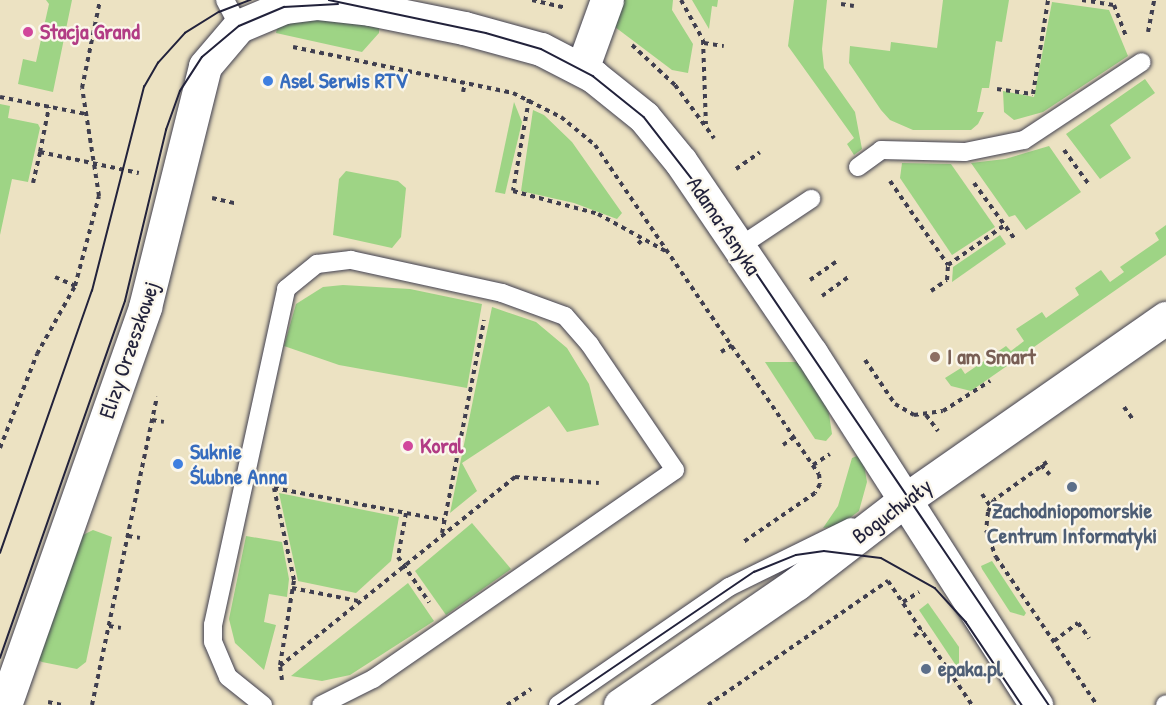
<!DOCTYPE html>
<meta charset="utf-8">
<style>
body{margin:0}
#map{position:relative;width:1166px;height:705px;overflow:hidden;background:#ece2c2;font-family:"Patrick Hand",sans-serif}
div>[style]{position:absolute}
.green>*{inset:0;background:#9ed485}
.path>*{height:4px;margin-top:-2px;transform-origin:0;background:repeating-linear-gradient(90deg,#403f4f 0 4.5px,transparent 0 9px)}
.roads{filter:drop-shadow(0 0 2px #403f4f) drop-shadow(0 0 2px #403f4f)}
.service>*{height:18px;margin:-9px;padding:0 9px;transform-origin:9px;border-radius:9px;background:#fff}
.minor>*{height:33px;margin:-16.5px;padding:0 16.5px;transform-origin:16.5px;border-radius:16.5px;background:#fff}
.tram>*{height:1.5px;margin:-0.75px;padding:0 0.75px;transform-origin:0.75px;border-radius:0.75px;background:#22223b}
.dots>*{width:16px;height:16px;translate:-50% -50%;box-sizing:border-box;border:3px solid #fbf7ec;border-radius:50%}
span{translate:-50% -50%;white-space:nowrap;text-align:center;line-height:1.15;-webkit-text-stroke:4.5px #fbf7ec;paint-order:stroke}
.hotel-label{font-size:22px;color:#b23c85;font-weight:700}
.left{translate:0 -50%;text-align:left}
.shop-label{font-size:22px;color:#366cbe;font-weight:700}
.street-label{font-size:22px;color:#22223b}
.education-label{font-size:22px;color:#785e54;font-weight:700}
.service-label{font-size:22px;color:#4e5e75;font-weight:700}
</style>
<div id="map">
<div class="green">
<div style="clip-path:polygon(46px 0,72px 0,53px 92px,18px 84px,23px 59px,36px 62px,49px 4px)"></div>
<div style="clip-path:polygon(624px 0,673px 0,672px 10px,693px 44px,688px 73px,672px 70px,615px 27px)"></div>
<div style="clip-path:polygon(692px 0,718px 0,717px 7px,712px 6px,709px 29px)"></div>
<div style="clip-path:polygon(794px 0,827px 0,822px 49px,824px 68px,855px 112px,862px 149px,854px 155px,847px 144px,854px 138px,788px 46px)"></div>
<div style="clip-path:polygon(943px 0,1009px 0,1002px 42px,996px 41px,989px 88px,982px 88px,977px 112px,984px 112px,978px 124px,971px 130px,913px 130px,890px 120px,881px 110px,849px 63px,850px 46px,890px 51px,891px 42px,937px 48px)"></div>
<div style="clip-path:polygon(1052px 2px,1109px 10px,1128px 56px,1043px 112px,1014px 120px,1004px 112px,1003px 91px,1034px 97px)"></div>
<div style="clip-path:polygon(326px 16px,379px 28px,379px 33px,362px 52px,276px 33px,278px 25px)"></div>
<div style="clip-path:polygon(1145px 79px,1155px 93px,1110px 125px,1131px 158px,1100px 179px,1066px 134px)"></div>
<div style="clip-path:polygon(514px 102px,522px 122px,505px 194px,495px 192px)"></div>
<div style="clip-path:polygon(0 104px,10px 106px,8px 118px,38px 124px,40px 128px,28px 182px,12px 179px,0 235px)"></div>
<div style="clip-path:polygon(533px 110px,544px 115px,572px 142px,622px 213px,617px 219px,574px 203px,521px 191px)"></div>
<div style="clip-path:polygon(1049px 146px,1081px 192px,1026px 230px,1015px 215px,1009px 217px,971px 163px,1005px 159px)"></div>
<div style="clip-path:polygon(902px 163px,951px 164px,995px 227px,952px 255px,900px 178px)"></div>
<div style="clip-path:polygon(346px 171px,398px 181px,406px 188px,401px 237px,392px 248px,333px 235px,339px 179px)"></div>
<div style="clip-path:polygon(1166px 225px,1166px 255px,971px 391px,951px 386px,945px 378px,961px 368px,965px 374px,1006px 346px,1011px 351px,1024px 341px,1016px 329px,1042px 312px,1046px 318px,1079px 295px,1075px 288px,1101px 270px,1110px 282px,1124px 272px,1120px 267px,1159px 240px,1155px 233px)"></div>
<div style="clip-path:polygon(1000px 235px,1006px 244px,952px 282px,953px 267px)"></div>
<div style="clip-path:polygon(343px 285px,410px 289px,482px 304px,467px 388px,339px 365px,284px 346px,296px 304px,323px 287px)"></div>
<div style="clip-path:polygon(492px 307px,536px 322px,567px 348px,589px 384px,599px 425px,567px 432px,549px 406px,462px 463px,477px 491px,450px 513px)"></div>
<div style="clip-path:polygon(765px 362px,798px 362px,823px 396px,829px 414px,832px 434px,826px 441px,815px 439px)"></div>
<div style="clip-path:polygon(857px 456px,863px 459px,867px 482px,859px 511px,839px 526px,823px 528px,838px 506px,852px 458px)"></div>
<div style="clip-path:polygon(279px 493px,399px 517px,391px 561px,356px 593px,298px 581px)"></div>
<div style="clip-path:polygon(472px 523px,511px 569px,446px 615px,415px 571px)"></div>
<div style="clip-path:polygon(93px 530px,112px 537px,86px 662px,77px 669px,42px 662px,37px 659px,81px 536px)"></div>
<div style="clip-path:polygon(246px 536px,282px 542px,289px 579px,287px 597px,269px 594px,264px 622px,276px 625px,264px 670px,235px 643px,229px 619px)"></div>
<div style="clip-path:polygon(992px 561px,1026px 613px,1024px 616px,1010px 612px,982px 569px,981px 566px)"></div>
<div style="clip-path:polygon(408px 583px,434px 621px,350px 675px,322px 681px,291px 676px)"></div>
<div style="clip-path:polygon(928px 603px,959px 647px,959px 670px,919px 610px)"></div>
</div>
<div class="path">
<div style="left:532px;top:0;width:32px;rotate:13deg"></div>
<div style="left:681px;top:0;width:46px;rotate:61.2deg"></div>
<div style="left:703px;top:40px;width:84px;rotate:88deg"></div>
<div style="left:1082px;top:0;width:32px;rotate:9deg"></div>
<div style="left:1114px;top:5px;width:33px;rotate:69deg"></div>
<div style="left:841px;top:4px;width:13px;rotate:9deg"></div>
<div style="left:1148px;top:32px;width:33px;rotate:-79deg"></div>
<div style="left:704px;top:43px;width:20px;rotate:9deg"></div>
<div style="left:632px;top:45px;width:59px;rotate:42.9deg"></div>
<div style="left:675px;top:85px;width:66px;rotate:53.7deg"></div>
<div style="left:293px;top:47px;width:225px;rotate:11.8deg"></div>
<div style="left:513px;top:93px;width:54px;rotate:26.6deg"></div>
<div style="left:561px;top:117px;width:44px;rotate:39.5deg"></div>
<div style="left:595px;top:145px;width:398px;rotate:55.8deg"></div>
<div style="left:819px;top:474px;width:10px;rotate:84deg"></div>
<div style="left:820px;top:484px;width:10px;rotate:119deg"></div>
<div style="left:815px;top:493px;width:88px;rotate:145.6deg"></div>
<div style="left:997px;top:89px;width:36px;rotate:8deg"></div>
<div style="left:1033px;top:94px;width:95px;rotate:-80.9deg"></div>
<div style="left:463px;top:92px;width:9px;rotate:-77deg"></div>
<div style="left:0;top:97px;width:88px;rotate:11.2deg"></div>
<div style="left:529px;top:99px;width:93px;rotate:99.9deg"></div>
<div style="left:513px;top:191px;width:88px;rotate:15.1deg"></div>
<div style="left:598px;top:214px;width:79px;rotate:28.8deg"></div>
<div style="left:1064px;top:150px;width:44px;rotate:54.2deg"></div>
<div style="left:40px;top:152px;width:46px;rotate:-78.7deg"></div>
<div style="left:736px;top:169px;width:29px;rotate:-35deg"></div>
<div style="left:890px;top:181px;width:102px;rotate:55.4deg"></div>
<div style="left:33px;top:183px;width:32px;rotate:-77deg"></div>
<div style="left:40px;top:152px;width:101px;rotate:12deg"></div>
<div style="left:974px;top:183px;width:68px;rotate:54deg"></div>
<div style="left:212px;top:198px;width:23px;rotate:13deg"></div>
<div style="left:638px;top:244px;width:8px;rotate:-45deg"></div>
<div style="left:55px;top:277px;width:22px;rotate:24deg"></div>
<div style="left:810px;top:280px;width:32px;rotate:-35deg"></div>
<div style="left:931px;top:291px;width:19px;rotate:-35deg"></div>
<div style="left:947px;top:280px;width:15px;rotate:-86deg"></div>
<div style="left:948px;top:265px;width:70px;rotate:-35.1deg"></div>
<div style="left:822px;top:296px;width:34px;rotate:-36deg"></div>
<div style="left:721px;top:352px;width:13px;rotate:-32deg"></div>
<div style="left:865px;top:360px;width:53px;rotate:55.7deg"></div>
<div style="left:895px;top:404px;width:22px;rotate:30deg"></div>
<div style="left:914px;top:415px;width:29px;rotate:-8deg"></div>
<div style="left:943px;top:411px;width:56px;rotate:-32.6deg"></div>
<div style="left:1124px;top:407px;width:14px;rotate:54deg"></div>
<div style="left:926px;top:415px;width:20px;rotate:53deg"></div>
<div style="left:152px;top:420px;width:12px;rotate:9deg"></div>
<div style="left:783px;top:445px;width:14px;rotate:-36deg"></div>
<div style="left:0;top:448px;width:101px;rotate:-68.5deg"></div>
<div style="left:37px;top:354px;width:78px;rotate:-60.8deg"></div>
<div style="left:75px;top:286px;width:93px;rotate:-75.1deg"></div>
<div style="left:99px;top:196px;width:109px;rotate:-98.9deg"></div>
<div style="left:82px;top:88px;width:90px;rotate:-78.4deg"></div>
<div style="left:1047px;top:462px;width:65px;rotate:144.4deg"></div>
<div style="left:994px;top:500px;width:13px;rotate:117deg"></div>
<div style="left:988px;top:512px;width:18px;rotate:96deg"></div>
<div style="left:986px;top:530px;width:29px;rotate:70deg"></div>
<div style="left:996px;top:557px;width:179px;rotate:55.7deg"></div>
<div style="left:813px;top:465px;width:20px;rotate:-33deg"></div>
<div style="left:1041px;top:465px;width:13px;rotate:48deg"></div>
<div style="left:982px;top:494px;width:14px;rotate:56deg"></div>
<div style="left:406px;top:513px;width:45px;rotate:100.3deg"></div>
<div style="left:398px;top:557px;width:55px;rotate:55.4deg"></div>
<div style="left:442px;top:533px;width:217px;rotate:-78.8deg"></div>
<div style="left:128px;top:536px;width:12px;rotate:9deg"></div>
<div style="left:292px;top:588px;width:67px;rotate:11.1deg"></div>
<div style="left:903px;top:602px;width:19px;rotate:-32deg"></div>
<div style="left:109px;top:626px;width:12px;rotate:9deg"></div>
<div style="left:914px;top:636px;width:10px;rotate:-37deg"></div>
<div style="left:1054px;top:641px;width:30px;rotate:-37deg"></div>
<div style="left:1078px;top:623px;width:19px;rotate:54deg"></div>
<div style="left:280px;top:665px;width:86px;rotate:-80.6deg"></div>
<div style="left:294px;top:580px;width:94px;rotate:-102.3deg"></div>
<div style="left:274px;top:488px;width:173px;rotate:10.7deg"></div>
<div style="left:282px;top:680px;width:14px;rotate:-98deg"></div>
<div style="left:280px;top:666px;width:302px;rotate:-38.8deg"></div>
<div style="left:515px;top:477px;width:84px;rotate:4.1deg"></div>
<div style="left:48px;top:702px;width:14px;rotate:12deg"></div>
<div style="left:92px;top:705px;width:315px;rotate:-78.1deg"></div>
<div style="left:507px;top:705px;width:29px;rotate:-34deg"></div>
<div style="left:708px;top:705px;width:219px;rotate:-34.6deg"></div>
<div style="left:888px;top:581px;width:150px;rotate:55.9deg"></div>
</div>
<div class="roads">
<div class="service">
<div style="left:225px;top:0;width:30px;rotate:62deg"></div>
<div style="left:858px;top:167px;width:29px;rotate:-36deg"></div>
<div style="left:881px;top:150px;width:84px;rotate:1.4deg"></div>
<div style="left:965px;top:152px;width:60px;rotate:-11.5deg"></div>
<div style="left:1024px;top:140px;width:141px;rotate:-33.5deg"></div>
<div style="left:739px;top:247px;width:87px;rotate:-33.7deg"></div>
<div style="left:263px;top:705px;width:45px;rotate:-141.3deg"></div>
<div style="left:228px;top:677px;width:38px;rotate:-113deg"></div>
<div style="left:213px;top:642px;width:17px;rotate:-90deg"></div>
<div style="left:213px;top:625px;width:344px;rotate:-77.7deg"></div>
<div style="left:286px;top:289px;width:40px;rotate:-39deg"></div>
<div style="left:317px;top:264px;width:34px;rotate:-7deg"></div>
<div style="left:351px;top:260px;width:155px;rotate:12.3deg"></div>
<div style="left:502px;top:293px;width:67px;rotate:20.1deg"></div>
<div style="left:565px;top:316px;width:38px;rotate:49deg"></div>
<div style="left:590px;top:345px;width:151px;rotate:55.8deg"></div>
<div style="left:675px;top:470px;width:367px;rotate:145.3deg"></div>
<div style="left:373px;top:679px;width:58px;rotate:153.4deg"></div>
<div style="left:558px;top:705px;width:208px;rotate:-34.6deg"></div>
<div style="left:729px;top:587px;width:136px;rotate:-26.2deg"></div>
<div style="left:1165px;top:705px;width:1px;rotate:-45deg"></div>
</div>
<div class="minor">
<div style="left:582px;top:69px;width:73px;rotate:-70.1deg"></div>
<div style="left:5px;top:705px;width:422px;rotate:-70.6deg"></div>
<div style="left:145px;top:307px;width:248px;rotate:-76deg"></div>
<div style="left:205px;top:66px;width:52px;rotate:-49.6deg"></div>
<div style="left:239px;top:26px;width:49px;rotate:-22.9deg"></div>
<div style="left:284px;top:7px;width:34px;rotate:-7deg"></div>
<div style="left:318px;top:3px;width:52px;rotate:6.6deg"></div>
<div style="left:370px;top:9px;width:96px;rotate:11.4deg"></div>
<div style="left:464px;top:28px;width:80px;rotate:15.3deg"></div>
<div style="left:541px;top:49px;width:59px;rotate:27.4deg"></div>
<div style="left:593px;top:76px;width:65px;rotate:38.8deg"></div>
<div style="left:644px;top:117px;width:58px;rotate:50.6deg"></div>
<div style="left:681px;top:162px;width:231px;rotate:55.8deg"></div>
<div style="left:811px;top:353px;width:418px;rotate:57.4deg"></div>
<div style="left:620px;top:705px;width:214px;rotate:-34.5deg"></div>
<div style="left:796px;top:584px;width:143px;rotate:-37.6deg"></div>
<div style="left:909px;top:497px;width:313px;rotate:-34.9deg"></div>
</div>
</div>
<div class="tram">
<div style="left:329px;top:0;width:160px;rotate:11.9deg"></div>
<div style="left:486px;top:33px;width:57px;rotate:16.2deg"></div>
<div style="left:541px;top:49px;width:59px;rotate:27.4deg"></div>
<div style="left:593px;top:76px;width:65px;rotate:38.8deg"></div>
<div style="left:644px;top:117px;width:85px;rotate:52.2deg"></div>
<div style="left:696px;top:184px;width:629px;rotate:55.88deg"></div>
<div style="left:0;top:553px;width:278px;rotate:-70.7deg"></div>
<div style="left:92px;top:291px;width:211px;rotate:-75.7deg"></div>
<div style="left:144px;top:87px;width:28px;rotate:-60deg"></div>
<div style="left:158px;top:63px;width:40px;rotate:-48deg"></div>
<div style="left:185px;top:33px;width:40px;rotate:-32deg"></div>
<div style="left:219px;top:12px;width:34px;rotate:-21deg"></div>
<div style="left:0;top:658px;width:378px;rotate:-70.7deg"></div>
<div style="left:125px;top:301px;width:176px;rotate:-76.5deg"></div>
<div style="left:166px;top:130px;width:41px;rotate:-70.3deg"></div>
<div style="left:180px;top:91px;width:40px;rotate:-57.1deg"></div>
<div style="left:202px;top:57px;width:48px;rotate:-40deg"></div>
<div style="left:239px;top:26px;width:49px;rotate:-22.9deg"></div>
<div style="left:284px;top:7px;width:54px;rotate:-3.2deg"></div>
<div style="left:558px;top:705px;width:237px;rotate:-34.2deg"></div>
<div style="left:754px;top:572px;width:45px;rotate:-22deg"></div>
<div style="left:796px;top:555px;width:28px;rotate:-8deg"></div>
<div style="left:824px;top:551px;width:57px;rotate:7deg"></div>
<div style="left:881px;top:558px;width:62px;rotate:29.1deg"></div>
<div style="left:935px;top:588px;width:46px;rotate:47.6deg"></div>
<div style="left:966px;top:622px;width:100px;rotate:56deg"></div>
</div>
<div class="dots">
<div style="left:28px;top:32px;background:#d1479c"></div>
<div style="left:268px;top:81px;background:#3f7fe0"></div>
<div style="left:935px;top:357px;background:#8d6e63"></div>
<div style="left:408px;top:446px;background:#d1479c"></div>
<div style="left:178px;top:464px;background:#3f7fe0"></div>
<div style="left:1072px;top:487px;background:#5c6f8a"></div>
<div style="left:926px;top:669px;background:#5c6f8a"></div>
</div>
<div class="hotel-label">
<span class="left" style="left:40px;top:32px">Stacja Grand</span>
<span class="left" style="left:420px;top:446px">Koral</span>
</div>
<div class="shop-label">
<span class="left" style="left:280px;top:81px">Asel Serwis RTV</span>
<span class="left" style="left:190px;top:464px">Suknie<br>Ślubne Anna</span>
</div>
<div class="street-label">
<span style="left:724px;top:226px;rotate:56deg">Adama Asnyka</span>
<span style="left:129px;top:350px;rotate:-71deg">Elizy Orzeszkowej</span>
<span style="left:892px;top:511px;rotate:-37deg">Boguchwały</span>
</div>
<div class="education-label">
<span class="left" style="left:947px;top:357px">I am Smart</span>
</div>
<div class="service-label">
<span style="left:1072px;top:523px">Zachodniopomorskie<br>Centrum Informatyki</span>
<span class="left" style="left:938px;top:669px">epaka.pl</span>
</div>
</div>
